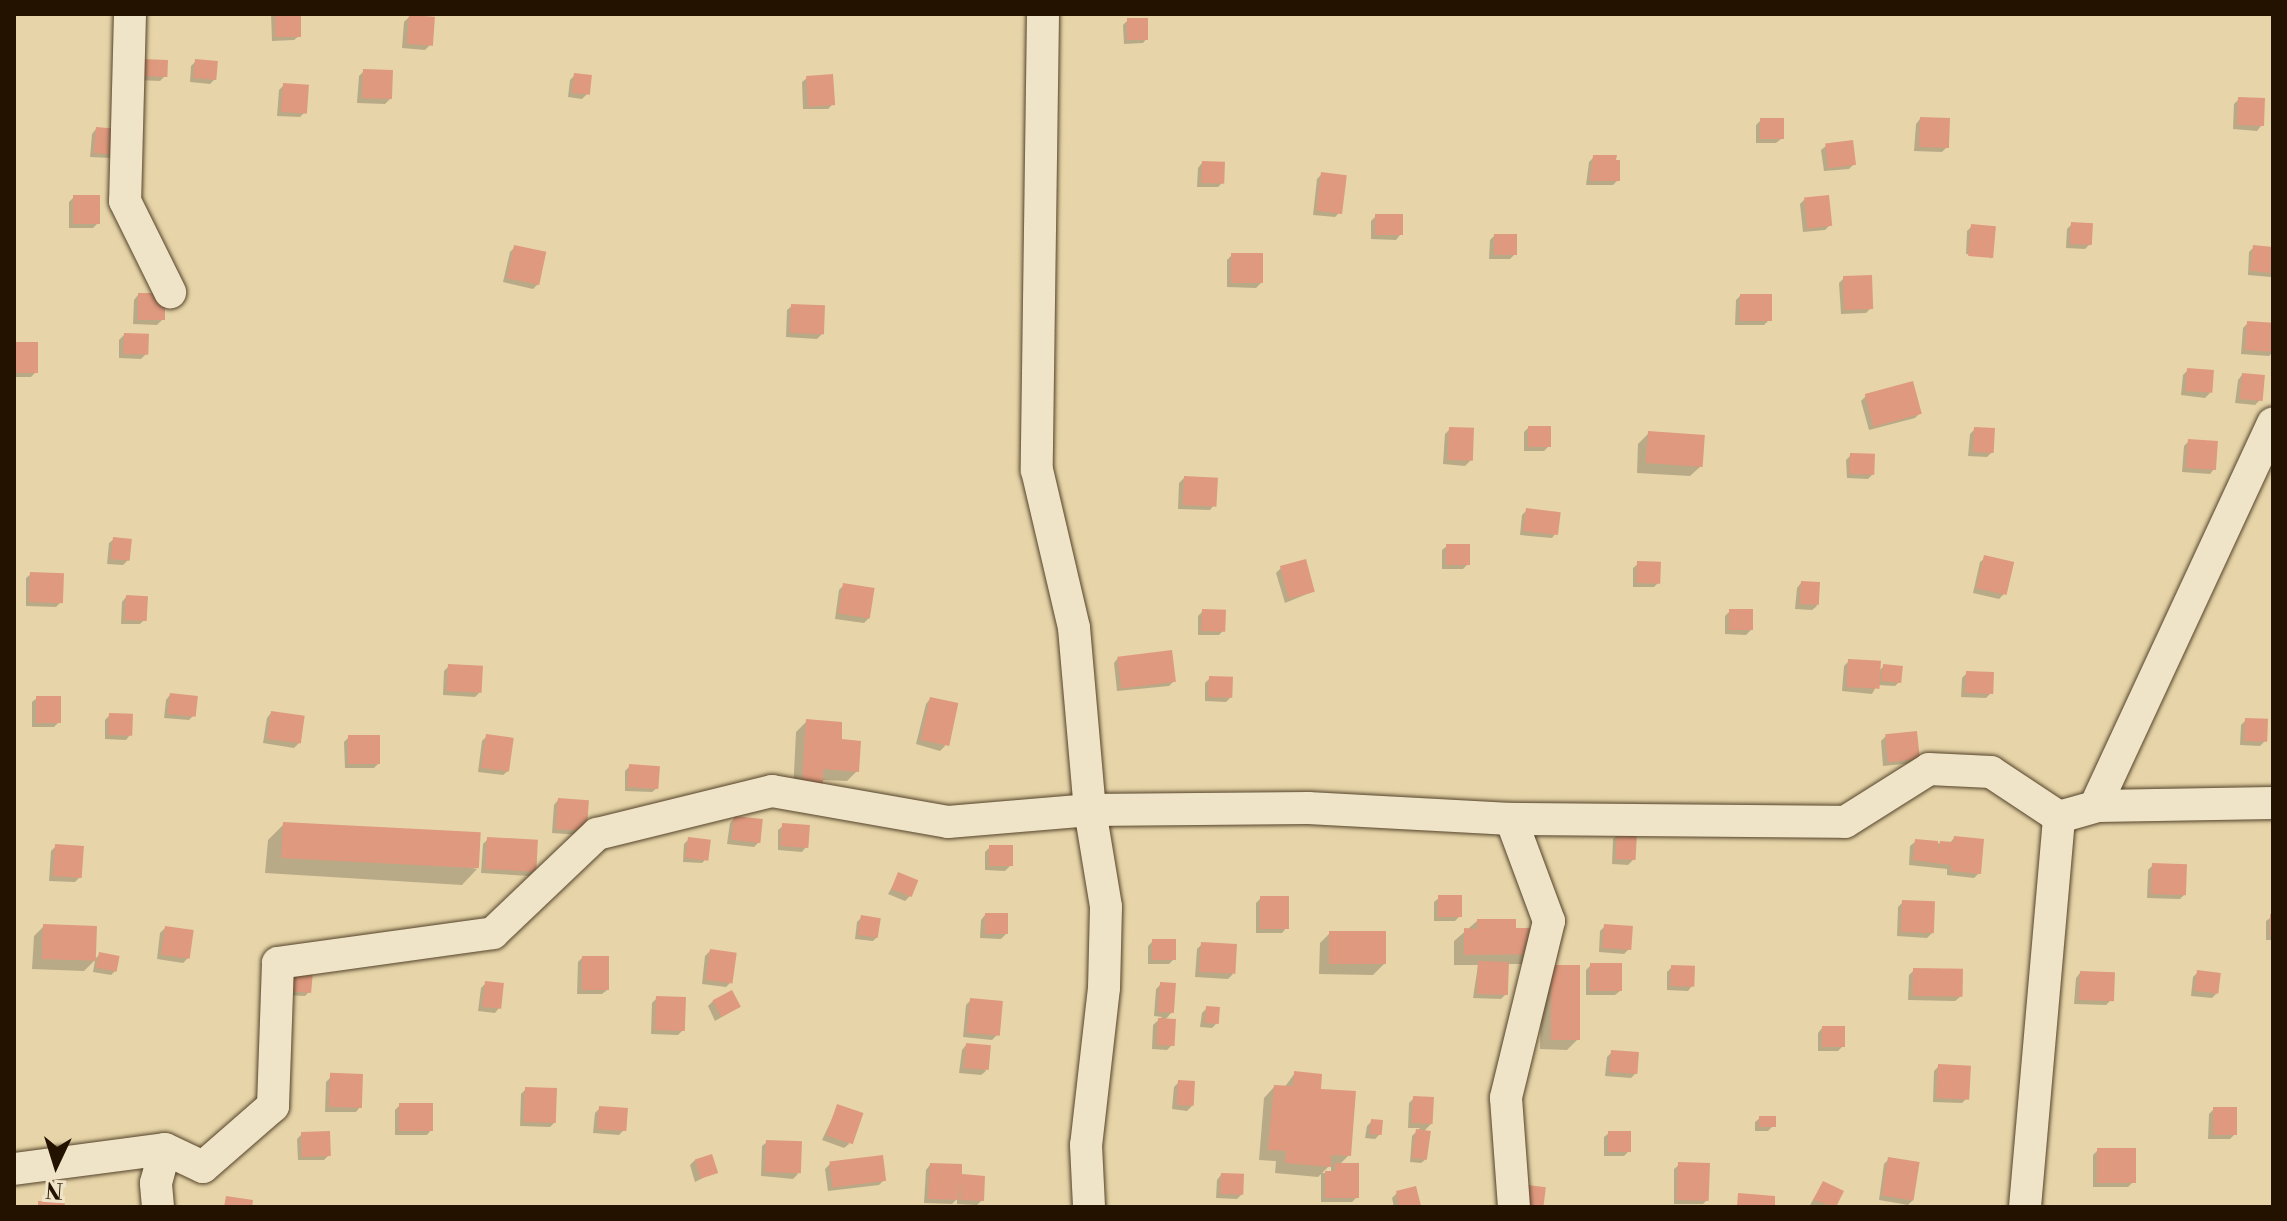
<!DOCTYPE html>
<style>
body{margin:0}
#map{position:relative;width:2287px;height:1221px;overflow:hidden;background:#e7d5a9;font-family:"Libre Bodoni",serif}
div>[style]{position:absolute}
.shadow>*{inset:0;background:#0003}
.building>*{inset:0;background:#df997e;transform-origin:0 0}
.roads{filter:drop-shadow(0 0 2px #54432a) drop-shadow(0 0 2px #54432a)}
.street>*{height:32px;margin:-16px;padding:0 16px;transform-origin:16px;border-radius:16px;background:#efe4c7}
span{translate:-50% -50%;white-space:nowrap;text-align:center;line-height:1.15;-webkit-text-stroke:8px #efe4c7;paint-order:stroke}
.frame{position:absolute;inset:0;border:16px solid #231200;pointer-events:none}
.north{position:absolute;left:16px;top:1125px;width:80px;height:80px;-webkit-text-stroke:6px #efe4c7;paint-order:stroke;rotate:184deg;font-size:22px;font-weight:700;line-height:32px;text-align:center;color:#231200}
.north::after{content:'';display:block;margin:auto;width:28px;height:36px;background:#231200;clip-path:polygon(50% 0,100% 100%,50% 72%,0 100%)}
</style>
<div id="map">
<div class="shadow">
<div style="clip-path:polygon(271px 14px,299px 14px,299px 36px,294px 40px,272px 41px)"></div>
<div style="clip-path:polygon(1550px 14px,1599px 14px,1550px 16px)"></div>
<div style="clip-path:polygon(1690px 14px,1726px 14px,1690px 16px)"></div>
<div style="clip-path:polygon(409px 17px,430px 45px,425px 50px,402px 48px,404px 22px)"></div>
<div style="clip-path:polygon(1128px 20px,1147px 38px,1143px 43px,1124px 44px,1123px 25px)"></div>
<div style="clip-path:polygon(196px 61px,215px 79px,210px 84px,190px 82px,191px 66px)"></div>
<div style="clip-path:polygon(137px 66px,165px 76px,160px 81px,136px 80px)"></div>
<div style="clip-path:polygon(364px 71px,390px 99px,385px 104px,357px 103px,359px 76px)"></div>
<div style="clip-path:polygon(575px 75px,587px 94px,582px 99px,568px 97px,570px 80px)"></div>
<div style="clip-path:polygon(807px 78px,833px 104px,828px 109px,803px 109px,802px 82px)"></div>
<div style="clip-path:polygon(284px 85px,305px 112px,300px 117px,277px 116px,279px 90px)"></div>
<div style="clip-path:polygon(2239px 99px,2261px 126px,2257px 131px,2233px 129px,2234px 104px)"></div>
<div style="clip-path:polygon(1920px 119px,1947px 147px,1942px 152px,1914px 151px,1916px 124px)"></div>
<div style="clip-path:polygon(1761px 120px,1781px 139px,1776px 143px,1756px 143px,1756px 125px)"></div>
<div style="clip-path:polygon(96px 129px,116px 154px,111px 158px,90px 157px,92px 134px)"></div>
<div style="clip-path:polygon(1826px 146px,1854px 164px,1849px 169px,1824px 171px,1821px 150px)"></div>
<div style="clip-path:polygon(1594px 157px,1614px 162px,1618px 180px,1613px 185px,1586px 185px,1589px 162px)"></div>
<div style="clip-path:polygon(1202px 163px,1223px 182px,1218px 187px,1197px 187px,1198px 168px)"></div>
<div style="clip-path:polygon(1322px 174px,1340px 212px,1335px 217px,1313px 215px,1317px 179px)"></div>
<div style="clip-path:polygon(74px 197px,98px 223px,93px 228px,69px 228px,69px 202px)"></div>
<div style="clip-path:polygon(1805px 199px,1830px 225px,1825px 230px,1803px 232px,1800px 204px)"></div>
<div style="clip-path:polygon(1376px 216px,1400px 235px,1396px 240px,1371px 239px,1371px 221px)"></div>
<div style="clip-path:polygon(2072px 224px,2090px 244px,2085px 249px,2066px 248px,2067px 229px)"></div>
<div style="clip-path:polygon(1972px 226px,1992px 257px,1990px 259px,1990px 256px,1966px 254px,1967px 231px)"></div>
<div style="clip-path:polygon(1494px 236px,1515px 254px,1510px 259px,1489px 259px,1490px 240px)"></div>
<div style="clip-path:polygon(2254px 247px,2273px 249px,2271px 277px,2248px 275px,2249px 252px)"></div>
<div style="clip-path:polygon(514px 248px,538px 284px,533px 289px,503px 282px,510px 252px)"></div>
<div style="clip-path:polygon(1232px 255px,1261px 283px,1256px 288px,1227px 287px,1227px 260px)"></div>
<div style="clip-path:polygon(1844px 278px,1871px 308px,1866px 313px,1841px 314px,1839px 283px)"></div>
<div style="clip-path:polygon(138px 295px,162px 320px,157px 325px,133px 324px,134px 300px)"></div>
<div style="clip-path:polygon(1740px 296px,1769px 320px,1764px 325px,1735px 325px,1736px 300px)"></div>
<div style="clip-path:polygon(792px 306px,822px 334px,817px 339px,786px 337px,787px 310px)"></div>
<div style="clip-path:polygon(2248px 323px,2273px 325px,2273px 352px,2269px 356px,2241px 354px,2243px 328px)"></div>
<div style="clip-path:polygon(124px 335px,146px 354px,141px 359px,119px 358px,119px 340px)"></div>
<div style="clip-path:polygon(14px 344px,36px 372px,31px 377px,14px 377px)"></div>
<div style="clip-path:polygon(2188px 370px,2210px 393px,2205px 398px,2181px 395px,2183px 375px)"></div>
<div style="clip-path:polygon(2242px 375px,2260px 400px,2255px 405px,2235px 403px,2238px 380px)"></div>
<div style="clip-path:polygon(1866px 396px,1920px 413px,1915px 418px,1869px 430px,1861px 401px)"></div>
<div style="clip-path:polygon(1528px 428px,1549px 446px,1544px 451px,1524px 451px,1524px 432px)"></div>
<div style="clip-path:polygon(1450px 429px,1470px 461px,1465px 466px,1443px 464px,1445px 434px)"></div>
<div style="clip-path:polygon(1975px 429px,1992px 452px,1987px 457px,1968px 456px,1970px 434px)"></div>
<div style="clip-path:polygon(1649px 433px,1701px 466px,1690px 476px,1637px 473px,1638px 444px)"></div>
<div style="clip-path:polygon(2189px 441px,2214px 469px,2210px 474px,2182px 472px,2184px 446px)"></div>
<div style="clip-path:polygon(1851px 455px,1873px 474px,1868px 479px,1847px 478px,1846px 460px)"></div>
<div style="clip-path:polygon(1184px 478px,1214px 505px,1210px 510px,1178px 509px,1179px 483px)"></div>
<div style="clip-path:polygon(1527px 510px,1556px 533px,1552px 538px,1520px 535px,1522px 515px)"></div>
<div style="clip-path:polygon(114px 539px,128px 560px,123px 565px,107px 564px,109px 543px)"></div>
<div style="clip-path:polygon(1447px 546px,1468px 564px,1463px 569px,1442px 569px,1442px 550px)"></div>
<div style="clip-path:polygon(1985px 558px,2004px 594px,1999px 599px,1973px 593px,1980px 562px)"></div>
<div style="clip-path:polygon(1638px 564px,1659px 582px,1654px 587px,1633px 587px,1633px 568px)"></div>
<div style="clip-path:polygon(1281px 568px,1312px 592px,1285px 603px,1276px 573px)"></div>
<div style="clip-path:polygon(31px 574px,60px 603px,56px 607px,26px 606px,26px 578px)"></div>
<div style="clip-path:polygon(1801px 583px,1817px 606px,1812px 610px,1795px 609px,1797px 588px)"></div>
<div style="clip-path:polygon(844px 585px,869px 618px,864px 623px,835px 619px,839px 590px)"></div>
<div style="clip-path:polygon(126px 597px,145px 619px,140px 624px,121px 624px,122px 602px)"></div>
<div style="clip-path:polygon(1203px 611px,1224px 630px,1219px 635px,1198px 635px,1198px 616px)"></div>
<div style="clip-path:polygon(1730px 611px,1751px 630px,1746px 635px,1725px 634px,1725px 616px)"></div>
<div style="clip-path:polygon(1118px 658px,1174px 681px,1169px 686px,1117px 691px,1114px 663px)"></div>
<div style="clip-path:polygon(1849px 661px,1878px 672px,1884px 666px,1900px 681px,1895px 686px,1877px 685px,1872px 694px,1842px 691px,1844px 666px)"></div>
<div style="clip-path:polygon(449px 666px,480px 692px,475px 697px,443px 695px,444px 671px)"></div>
<div style="clip-path:polygon(1967px 673px,1991px 693px,1986px 698px,1961px 697px,1962px 678px)"></div>
<div style="clip-path:polygon(1210px 678px,1231px 697px,1226px 702px,1205px 701px,1205px 683px)"></div>
<div style="clip-path:polygon(170px 695px,194px 715px,189px 720px,164px 718px,166px 700px)"></div>
<div style="clip-path:polygon(37px 698px,59px 722px,54px 727px,32px 727px,32px 702px)"></div>
<div style="clip-path:polygon(930px 699px,945px 746px,940px 751px,916px 744px,926px 704px)"></div>
<div style="clip-path:polygon(271px 713px,299px 743px,294px 748px,263px 743px,267px 718px)"></div>
<div style="clip-path:polygon(110px 715px,130px 735px,126px 740px,105px 739px,105px 720px)"></div>
<div style="clip-path:polygon(2246px 720px,2265px 741px,2260px 746px,2240px 745px,2241px 725px)"></div>
<div style="clip-path:polygon(807px 721px,840px 741px,857px 771px,847px 781px,821px 780px,793px 792px,796px 732px)"></div>
<div style="clip-path:polygon(487px 736px,508px 771px,503px 775px,478px 772px,482px 741px)"></div>
<div style="clip-path:polygon(1886px 736px,1917px 758px,1913px 763px,1883px 766px,1881px 741px)"></div>
<div style="clip-path:polygon(349px 737px,379px 763px,374px 768px,345px 768px,344px 742px)"></div>
<div style="clip-path:polygon(630px 766px,657px 788px,652px 792px,625px 791px,625px 771px)"></div>
<div style="clip-path:polygon(558px 800px,584px 830px,580px 835px,552px 833px,554px 805px)"></div>
<div style="clip-path:polygon(735px 818px,759px 842px,754px 847px,727px 844px,730px 823px)"></div>
<div style="clip-path:polygon(284px 824px,477px 869px,462px 885px,265px 873px,268px 840px)"></div>
<div style="clip-path:polygon(783px 826px,806px 847px,802px 852px,778px 850px,778px 830px)"></div>
<div style="clip-path:polygon(1618px 834px,1633px 860px,1628px 865px,1612px 864px,1613px 839px)"></div>
<div style="clip-path:polygon(1954px 838px,1979px 873px,1974px 878px,1947px 875px,1947px 869px,1909px 865px,1910px 846px,1915px 842px,1949px 844px)"></div>
<div style="clip-path:polygon(488px 839px,534px 871px,529px 876px,481px 873px,483px 844px)"></div>
<div style="clip-path:polygon(689px 839px,707px 858px,702px 863px,683px 862px,684px 844px)"></div>
<div style="clip-path:polygon(56px 846px,80px 877px,75px 882px,49px 881px,51px 851px)"></div>
<div style="clip-path:polygon(990px 847px,1010px 866px,1005px 871px,985px 870px,985px 852px)"></div>
<div style="clip-path:polygon(2153px 865px,2185px 894px,2180px 899px,2147px 898px,2148px 870px)"></div>
<div style="clip-path:polygon(899px 875px,910px 896px,905px 901px,888px 894px)"></div>
<div style="clip-path:polygon(1261px 898px,1286px 928px,1282px 933px,1256px 933px,1256px 903px)"></div>
<div style="clip-path:polygon(1439px 898px,1460px 916px,1455px 921px,1434px 921px,1434px 902px)"></div>
<div style="clip-path:polygon(1903px 902px,1932px 933px,1927px 938px,1897px 936px,1898px 907px)"></div>
<div style="clip-path:polygon(985px 915px,1006px 934px,1001px 939px,980px 938px,981px 920px)"></div>
<div style="clip-path:polygon(2273px 916px,2273px 940px,2266px 940px,2266px 921px)"></div>
<div style="clip-path:polygon(862px 917px,877px 937px,873px 941px,855px 939px,857px 922px)"></div>
<div style="clip-path:polygon(1477px 921px,1514px 930px,1536px 930px,1526px 964px,1507px 964px,1506px 994px,1501px 999px,1473px 998px,1478px 965px,1454px 965px,1454px 941px)"></div>
<div style="clip-path:polygon(44px 926px,94px 960px,100px 954px,116px 970px,111px 975px,93px 972px,95px 960px,84px 971px,32px 969px,34px 936px)"></div>
<div style="clip-path:polygon(1605px 926px,1629px 949px,1624px 954px,1599px 952px,1600px 931px)"></div>
<div style="clip-path:polygon(165px 928px,188px 958px,183px 963px,157px 959px,160px 933px)"></div>
<div style="clip-path:polygon(1330px 933px,1384px 964px,1373px 975px,1319px 974px,1320px 943px)"></div>
<div style="clip-path:polygon(1153px 941px,1174px 959px,1169px 964px,1148px 964px,1148px 946px)"></div>
<div style="clip-path:polygon(1202px 944px,1233px 974px,1228px 979px,1195px 977px,1197px 949px)"></div>
<div style="clip-path:polygon(710px 951px,731px 982px,726px 987px,702px 984px,705px 956px)"></div>
<div style="clip-path:polygon(582px 958px,607px 990px,602px 994px,577px 994px,578px 962px)"></div>
<div style="clip-path:polygon(1591px 965px,1620px 991px,1615px 995px,1586px 995px,1586px 970px)"></div>
<div style="clip-path:polygon(1552px 967px,1577px 1040px,1567px 1050px,1540px 1049px,1542px 977px)"></div>
<div style="clip-path:polygon(1672px 967px,1692px 986px,1688px 991px,1667px 990px,1667px 972px)"></div>
<div style="clip-path:polygon(1914px 970px,1960px 997px,1955px 1001px,1908px 1000px,1909px 975px)"></div>
<div style="clip-path:polygon(2198px 972px,2217px 993px,2212px 998px,2191px 996px,2193px 977px)"></div>
<div style="clip-path:polygon(2080px 973px,2111px 1000px,2106px 1005px,2074px 1004px,2076px 978px)"></div>
<div style="clip-path:polygon(285px 977px,310px 991px,305px 996px,284px 995px)"></div>
<div style="clip-path:polygon(486px 983px,499px 1008px,495px 1013px,478px 1011px,481px 988px)"></div>
<div style="clip-path:polygon(1161px 984px,1172px 1012px,1164px 1021px,1172px 1045px,1167px 1050px,1152px 1049px,1153px 1025px,1162px 1017px,1154px 1016px,1156px 989px)"></div>
<div style="clip-path:polygon(657px 998px,683px 1030px,678px 1035px,651px 1034px,652px 1003px)"></div>
<div style="clip-path:polygon(971px 1000px,997px 1035px,992px 1040px,963px 1037px,966px 1005px)"></div>
<div style="clip-path:polygon(713px 1001px,739px 1007px,715px 1021px,708px 1006px)"></div>
<div style="clip-path:polygon(1207px 1008px,1217px 1023px,1212px 1028px,1200px 1027px,1202px 1013px)"></div>
<div style="clip-path:polygon(1822px 1028px,1843px 1046px,1838px 1051px,1818px 1051px,1818px 1033px)"></div>
<div style="clip-path:polygon(966px 1045px,986px 1071px,981px 1075px,959px 1073px,962px 1050px)"></div>
<div style="clip-path:polygon(1612px 1052px,1636px 1073px,1631px 1078px,1605px 1076px,1607px 1057px)"></div>
<div style="clip-path:polygon(1939px 1066px,1967px 1098px,1962px 1103px,1933px 1102px,1934px 1071px)"></div>
<div style="clip-path:polygon(evenodd,1295px 1073px,1319px 1091px,1349px 1155px,1339px 1165px,1357px 1197px,1352px 1202px,1321px 1202px,1321px 1174px,1318px 1177px,1275px 1173px,1276px 1161px,1259px 1160px,1264px 1098px,1274px 1087px,1284px 1088px,1295px 1073px,1331px 1164px,1331px 1173px,1322px 1173px,1331px 1164px)"></div>
<div style="clip-path:polygon(331px 1077px,360px 1107px,356px 1112px,325px 1112px,326px 1082px)"></div>
<div style="clip-path:polygon(1179px 1082px,1192px 1106px,1187px 1111px,1172px 1109px,1174px 1087px)"></div>
<div style="clip-path:polygon(526px 1089px,555px 1122px,550px 1127px,520px 1126px,521px 1094px)"></div>
<div style="clip-path:polygon(1414px 1098px,1431px 1124px,1423px 1132px,1426px 1159px,1421px 1163px,1410px 1162px,1412px 1136px,1420px 1128px,1408px 1128px,1409px 1103px)"></div>
<div style="clip-path:polygon(400px 1105px,431px 1130px,427px 1135px,395px 1135px,395px 1110px)"></div>
<div style="clip-path:polygon(838px 1106px,849px 1144px,844px 1148px,822px 1140px)"></div>
<div style="clip-path:polygon(600px 1108px,624px 1130px,619px 1135px,593px 1133px,595px 1113px)"></div>
<div style="clip-path:polygon(2214px 1109px,2235px 1134px,2230px 1139px,2208px 1139px,2209px 1114px)"></div>
<div style="clip-path:polygon(1760px 1118px,1773px 1126px,1768px 1131px,1755px 1131px,1755px 1122px)"></div>
<div style="clip-path:polygon(1372px 1121px,1380px 1134px,1375px 1139px,1365px 1138px,1367px 1126px)"></div>
<div style="clip-path:polygon(1609px 1133px,1629px 1151px,1624px 1156px,1604px 1156px,1604px 1137px)"></div>
<div style="clip-path:polygon(302px 1134px,329px 1155px,324px 1160px,298px 1160px,297px 1139px)"></div>
<div style="clip-path:polygon(767px 1142px,798px 1174px,793px 1179px,761px 1176px,762px 1146px)"></div>
<div style="clip-path:polygon(2098px 1150px,2133px 1182px,2128px 1187px,2093px 1187px,2093px 1155px)"></div>
<div style="clip-path:polygon(695px 1160px,715px 1172px,695px 1182px,690px 1165px)"></div>
<div style="clip-path:polygon(1888px 1160px,1913px 1200px,1908px 1205px,1879px 1200px,1884px 1164px)"></div>
<div style="clip-path:polygon(830px 1164px,884px 1180px,879px 1185px,828px 1191px,825px 1169px)"></div>
<div style="clip-path:polygon(930px 1165px,960px 1176px,982px 1200px,977px 1205px,957px 1204px,957px 1199px,952px 1204px,924px 1203px,926px 1170px)"></div>
<div style="clip-path:polygon(1679px 1165px,1708px 1199px,1703px 1204px,1674px 1204px,1674px 1169px)"></div>
<div style="clip-path:polygon(1221px 1175px,1242px 1194px,1237px 1199px,1216px 1198px,1217px 1180px)"></div>
<div style="clip-path:polygon(1823px 1183px,1841px 1192px,1834px 1207px,1810px 1205px)"></div>
<div style="clip-path:polygon(1397px 1193px,1419px 1205px,1394px 1207px,1392px 1198px)"></div>
</div>
<div class="building">
<div style="left:275px;top:14px;width:26px;height:23px"></div>
<div style="left:409px;top:15px;width:26px;height:29px;rotate:4deg"></div>
<div style="left:1127px;top:18px;width:21px;height:22px"></div>
<div style="left:141px;top:59px;width:27px;height:17px;rotate:2deg"></div>
<div style="left:195px;top:59px;width:23px;height:19px;rotate:5deg"></div>
<div style="left:363px;top:69px;width:30px;height:29px;rotate:2deg"></div>
<div style="left:574px;top:73px;width:18px;height:20px;rotate:6deg"></div>
<div style="left:833px;top:74px;width:31px;height:27px;rotate:86deg"></div>
<div style="left:283px;top:83px;width:26px;height:29px;rotate:4deg"></div>
<div style="left:2238px;top:97px;width:27px;height:28px;rotate:2deg"></div>
<div style="left:1920px;top:117px;width:30px;height:30px;rotate:2deg"></div>
<div style="left:1760px;top:118px;width:24px;height:21px"></div>
<div style="left:96px;top:127px;width:23px;height:26px;rotate:5deg"></div>
<div style="left:1853px;top:140px;width:25px;height:28px;rotate:83deg"></div>
<div style="clip-path:polygon(1593px 155px,1617px 155px,1616px 160px,1620px 160px,1620px 181px,1590px 181px)"></div>
<div style="left:1202px;top:161px;width:23px;height:22px;rotate:2deg"></div>
<div style="left:1321px;top:172px;width:26px;height:39px;rotate:7deg"></div>
<div style="left:73px;top:195px;width:27px;height:29px"></div>
<div style="left:1829px;top:195px;width:31px;height:25px;rotate:84deg"></div>
<div style="left:1375px;top:214px;width:28px;height:21px"></div>
<div style="left:2071px;top:222px;width:22px;height:22px;rotate:3deg"></div>
<div style="left:1971px;top:224px;width:25px;height:32px;rotate:5deg"></div>
<div style="left:1494px;top:234px;width:23px;height:21px"></div>
<div style="left:514px;top:245px;width:33px;height:34px;rotate:12deg"></div>
<div style="left:2253px;top:245px;width:20px;height:26px;rotate:6deg"></div>
<div style="left:1231px;top:253px;width:32px;height:30px"></div>
<div style="left:1872px;top:275px;width:34px;height:29px;rotate:88deg"></div>
<div style="left:138px;top:293px;width:27px;height:27px"></div>
<div style="left:1740px;top:294px;width:32px;height:27px"></div>
<div style="left:791px;top:304px;width:34px;height:29px;rotate:2deg"></div>
<div style="left:2247px;top:321px;width:26px;height:29px;rotate:4deg"></div>
<div style="left:124px;top:333px;width:25px;height:21px;rotate:2deg"></div>
<div style="left:14px;top:342px;width:24px;height:31px"></div>
<div style="left:2187px;top:368px;width:27px;height:23px;rotate:4deg"></div>
<div style="left:2242px;top:373px;width:23px;height:26px;rotate:5deg"></div>
<div style="left:1913px;top:381px;width:34px;height:50px;rotate:75deg"></div>
<div style="left:1528px;top:426px;width:23px;height:21px"></div>
<div style="left:1449px;top:427px;width:25px;height:33px;rotate:2deg"></div>
<div style="left:1974px;top:427px;width:21px;height:25px;rotate:3deg"></div>
<div style="left:1648px;top:431px;width:57px;height:32px;rotate:4deg"></div>
<div style="left:2188px;top:439px;width:30px;height:29px;rotate:4deg"></div>
<div style="left:1850px;top:453px;width:25px;height:21px;rotate:2deg"></div>
<div style="left:1184px;top:476px;width:34px;height:29px;rotate:3deg"></div>
<div style="left:1526px;top:508px;width:35px;height:23px;rotate:7deg"></div>
<div style="left:113px;top:537px;width:19px;height:22px;rotate:6deg"></div>
<div style="left:1446px;top:544px;width:24px;height:21px"></div>
<div style="left:1984px;top:555px;width:31px;height:34px;rotate:13deg"></div>
<div style="left:1306px;top:559px;width:34px;height:27px;rotate:75deg"></div>
<div style="left:1637px;top:561px;width:24px;height:22px;rotate:2deg"></div>
<div style="left:30px;top:572px;width:34px;height:30px;rotate:2deg"></div>
<div style="left:1801px;top:581px;width:19px;height:23px;rotate:3deg"></div>
<div style="left:843px;top:583px;width:32px;height:31px;rotate:9deg"></div>
<div style="left:126px;top:595px;width:22px;height:25px;rotate:3deg"></div>
<div style="left:1202px;top:609px;width:24px;height:22px;rotate:2deg"></div>
<div style="left:1729px;top:609px;width:24px;height:21px"></div>
<div style="left:1172px;top:650px;width:32px;height:55px;rotate:83deg"></div>
<div style="left:1848px;top:659px;width:33px;height:28px;rotate:3deg"></div>
<div style="left:448px;top:664px;width:35px;height:27px;rotate:3deg"></div>
<div style="left:1883px;top:664px;width:20px;height:17px;rotate:6deg"></div>
<div style="left:1966px;top:671px;width:28px;height:22px;rotate:2deg"></div>
<div style="left:1209px;top:676px;width:24px;height:21px;rotate:2deg"></div>
<div style="left:170px;top:693px;width:28px;height:21px;rotate:6deg"></div>
<div style="left:36px;top:696px;width:25px;height:27px"></div>
<div style="left:930px;top:697px;width:29px;height:44px;rotate:12deg"></div>
<div style="left:271px;top:711px;width:34px;height:28px;rotate:8deg"></div>
<div style="left:109px;top:713px;width:24px;height:22px;rotate:2deg"></div>
<div style="left:2245px;top:718px;width:23px;height:23px;rotate:2deg"></div>
<div style="clip-path:polygon(806px 719px,842px 722px,842px 739px,861px 741px,859px 772px,823px 769px,823px 784px,802px 782px)"></div>
<div style="left:1917px;top:731px;width:28px;height:32px;rotate:84deg"></div>
<div style="left:486px;top:734px;width:28px;height:34px;rotate:8deg"></div>
<div style="left:348px;top:735px;width:32px;height:29px"></div>
<div style="left:629px;top:764px;width:31px;height:23px;rotate:4deg"></div>
<div style="left:558px;top:798px;width:31px;height:31px;rotate:4deg"></div>
<div style="left:734px;top:816px;width:29px;height:24px;rotate:6deg"></div>
<div style="left:283px;top:822px;width:198px;height:36px;rotate:3deg"></div>
<div style="left:782px;top:823px;width:28px;height:23px;rotate:4deg"></div>
<div style="left:1617px;top:832px;width:20px;height:27px;rotate:3deg"></div>
<div style="clip-path:polygon(1954px 836px,1984px 839px,1981px 874px,1951px 871px,1951px 865px,1913px 860px,1915px 839px,1938px 841px,1938px 853px,1940px 841px,1953px 842px)"></div>
<div style="left:487px;top:837px;width:51px;height:32px;rotate:3deg"></div>
<div style="left:688px;top:837px;width:23px;height:21px;rotate:7deg"></div>
<div style="left:55px;top:844px;width:29px;height:32px;rotate:4deg"></div>
<div style="left:989px;top:845px;width:24px;height:21px"></div>
<div style="left:2152px;top:863px;width:35px;height:31px;rotate:2deg"></div>
<div style="left:898px;top:872px;width:22px;height:18px;rotate:22deg"></div>
<div style="left:1462px;top:895px;width:22px;height:24px;rotate:90deg"></div>
<div style="left:1260px;top:896px;width:29px;height:33px"></div>
<div style="left:1902px;top:900px;width:33px;height:32px;rotate:2deg"></div>
<div style="left:985px;top:913px;width:23px;height:21px"></div>
<div style="left:2270px;top:914px;width:3px;height:22px"></div>
<div style="left:861px;top:915px;width:20px;height:20px;rotate:9deg"></div>
<div style="clip-path:polygon(1477px 919px,1516px 919px,1516px 928px,1538px 928px,1538px 954px,1464px 955px,1464px 928px,1477px 929px)"></div>
<div style="left:43px;top:924px;width:54px;height:35px;rotate:2deg"></div>
<div style="left:1604px;top:924px;width:29px;height:24px;rotate:4deg"></div>
<div style="left:165px;top:926px;width:29px;height:29px;rotate:8deg"></div>
<div style="left:1329px;top:931px;width:57px;height:33px"></div>
<div style="left:1152px;top:939px;width:24px;height:21px"></div>
<div style="left:1201px;top:942px;width:36px;height:30px;rotate:3deg"></div>
<div style="left:710px;top:949px;width:27px;height:31px;rotate:8deg"></div>
<div style="left:99px;top:952px;width:21px;height:16px;rotate:11deg"></div>
<div style="left:582px;top:956px;width:27px;height:34px"></div>
<div style="left:1478px;top:961px;width:31px;height:33px;rotate:2deg"></div>
<div style="left:1590px;top:963px;width:32px;height:28px"></div>
<div style="left:1551px;top:965px;width:29px;height:75px"></div>
<div style="left:1671px;top:965px;width:24px;height:21px;rotate:2deg"></div>
<div style="left:1913px;top:968px;width:50px;height:28px;rotate:1deg"></div>
<div style="left:289px;top:970px;width:24px;height:21px;rotate:5deg"></div>
<div style="left:2197px;top:970px;width:24px;height:21px;rotate:7deg"></div>
<div style="left:2080px;top:971px;width:35px;height:29px;rotate:2deg"></div>
<div style="left:485px;top:981px;width:19px;height:26px;rotate:6deg"></div>
<div style="left:1160px;top:982px;width:16px;height:30px;rotate:4deg"></div>
<div style="left:732px;top:990px;width:19px;height:22px;rotate:62deg"></div>
<div style="left:656px;top:996px;width:30px;height:34px;rotate:2deg"></div>
<div style="left:970px;top:998px;width:33px;height:35px;rotate:5deg"></div>
<div style="left:1206px;top:1006px;width:14px;height:17px;rotate:4deg"></div>
<div style="left:1158px;top:1018px;width:18px;height:27px;rotate:3deg"></div>
<div style="left:1822px;top:1026px;width:23px;height:21px"></div>
<div style="left:966px;top:1043px;width:25px;height:25px;rotate:5deg"></div>
<div style="left:1611px;top:1050px;width:28px;height:22px;rotate:4deg"></div>
<div style="left:1938px;top:1064px;width:33px;height:34px;rotate:3deg"></div>
<div style="clip-path:polygon(1294px 1071px,1322px 1074px,1321px 1089px,1356px 1091px,1351px 1156px,1331px 1155px,1331px 1167px,1285px 1163px,1286px 1151px,1268px 1150px,1274px 1085px,1293px 1086px)"></div>
<div style="left:363px;top:1074px;width:34px;height:33px;rotate:92deg"></div>
<div style="left:1178px;top:1080px;width:17px;height:25px;rotate:3deg"></div>
<div style="left:525px;top:1087px;width:32px;height:35px;rotate:2deg"></div>
<div style="left:1413px;top:1096px;width:21px;height:27px;rotate:3deg"></div>
<div style="left:399px;top:1103px;width:34px;height:28px"></div>
<div style="left:837px;top:1104px;width:28px;height:33px;rotate:19deg"></div>
<div style="left:599px;top:1106px;width:29px;height:23px;rotate:4deg"></div>
<div style="left:2213px;top:1107px;width:24px;height:28px"></div>
<div style="left:1759px;top:1116px;width:17px;height:11px"></div>
<div style="left:1371px;top:1119px;width:12px;height:15px;rotate:5deg"></div>
<div style="left:1416px;top:1129px;width:15px;height:29px;rotate:8deg"></div>
<div style="left:330px;top:1131px;width:25px;height:29px;rotate:88deg"></div>
<div style="left:1608px;top:1131px;width:23px;height:21px"></div>
<div style="left:766px;top:1140px;width:36px;height:32px;rotate:2deg"></div>
<div style="left:2097px;top:1148px;width:39px;height:35px"></div>
<div style="left:712px;top:1154px;width:20px;height:18px;rotate:72deg"></div>
<div style="left:883px;top:1155px;width:26px;height:54px;rotate:83deg"></div>
<div style="left:1888px;top:1157px;width:32px;height:39px;rotate:9deg"></div>
<div style="left:1678px;top:1162px;width:32px;height:38px;rotate:2deg"></div>
<div style="clip-path:polygon(930px 1163px,962px 1164px,962px 1174px,985px 1176px,984px 1201px,961px 1200px,960px 1180px,959px 1200px,928px 1199px)"></div>
<div style="clip-path:polygon(1335px 1163px,1359px 1163px,1359px 1198px,1325px 1198px,1325px 1171px,1335px 1171px)"></div>
<div style="left:1221px;top:1173px;width:23px;height:21px;rotate:2deg"></div>
<div style="clip-path:polygon(1823px 1181px,1844px 1191px,1836px 1207px,1813px 1200px)"></div>
<div style="left:1520px;top:1184px;width:26px;height:23px;rotate:7deg"></div>
<div style="clip-path:polygon(1416px 1186px,1421px 1206px,1399px 1207px,1396px 1191px)"></div>
<div style="clip-path:polygon(1738px 1193px,1775px 1196px,1775px 1207px,1737px 1207px)"></div>
<div style="clip-path:polygon(226px 1196px,253px 1200px,252px 1207px,224px 1207px)"></div>
<div style="clip-path:polygon(38px 1201px,65px 1203px,64px 1207px,38px 1207px)"></div>
</div>
<div class="roads">
<div class="street">
<div style="left:130px;top:14px;width:187px;rotate:91.5deg"></div>
<div style="left:125px;top:201px;width:102px;rotate:63.7deg"></div>
<div style="left:1043px;top:14px;width:456px;rotate:90.8deg"></div>
<div style="left:1037px;top:470px;width:162px;rotate:76.8deg"></div>
<div style="left:1074px;top:628px;width:183px;rotate:85deg"></div>
<div style="left:1090px;top:810px;width:98px;rotate:80.6deg"></div>
<div style="left:1106px;top:907px;width:81px;rotate:91.4deg"></div>
<div style="left:1104px;top:988px;width:158px;rotate:96.5deg"></div>
<div style="left:1086px;top:1145px;width:62px;rotate:87.2deg"></div>
<div style="left:2099px;top:798px;width:413px;rotate:-65.1deg"></div>
<div style="left:1511px;top:819px;width:334px;rotate:0.5deg"></div>
<div style="left:1845px;top:822px;width:99px;rotate:-32.2deg"></div>
<div style="left:1929px;top:769px;width:62px;rotate:2.8deg"></div>
<div style="left:1991px;top:772px;width:82px;rotate:33.5deg"></div>
<div style="left:14px;top:1169px;width:152px;rotate:-7.5deg"></div>
<div style="left:158px;top:1207px;width:24px;rotate:-95deg"></div>
<div style="left:156px;top:1183px;width:35px;rotate:-75deg"></div>
<div style="left:165px;top:1149px;width:42px;rotate:25.3deg"></div>
<div style="left:203px;top:1167px;width:93px;rotate:-41.1deg"></div>
<div style="left:273px;top:1106px;width:143px;rotate:-88deg"></div>
<div style="left:278px;top:963px;width:217px;rotate:-7.9deg"></div>
<div style="left:493px;top:933px;width:144px;rotate:-43.6deg"></div>
<div style="left:597px;top:834px;width:180px;rotate:-13.8deg"></div>
<div style="left:772px;top:791px;width:179px;rotate:10deg"></div>
<div style="left:948px;top:822px;width:143px;rotate:-4.8deg"></div>
<div style="left:1090px;top:810px;width:218px;rotate:-0.5deg"></div>
<div style="left:1308px;top:808px;width:203px;rotate:3.1deg"></div>
<div style="left:1511px;top:819px;width:109px;rotate:69.6deg"></div>
<div style="left:1549px;top:921px;width:182px;rotate:103.7deg"></div>
<div style="left:1506px;top:1098px;width:109px;rotate:85.8deg"></div>
<div style="left:2025px;top:1207px;width:391px;rotate:-85deg"></div>
<div style="left:2059px;top:817px;width:41px;rotate:-15.8deg"></div>
<div style="left:2098px;top:806px;width:175px;rotate:-1deg"></div>
</div>
</div>
<div class="frame"></div>
<div class="north">N</div>
</div>
